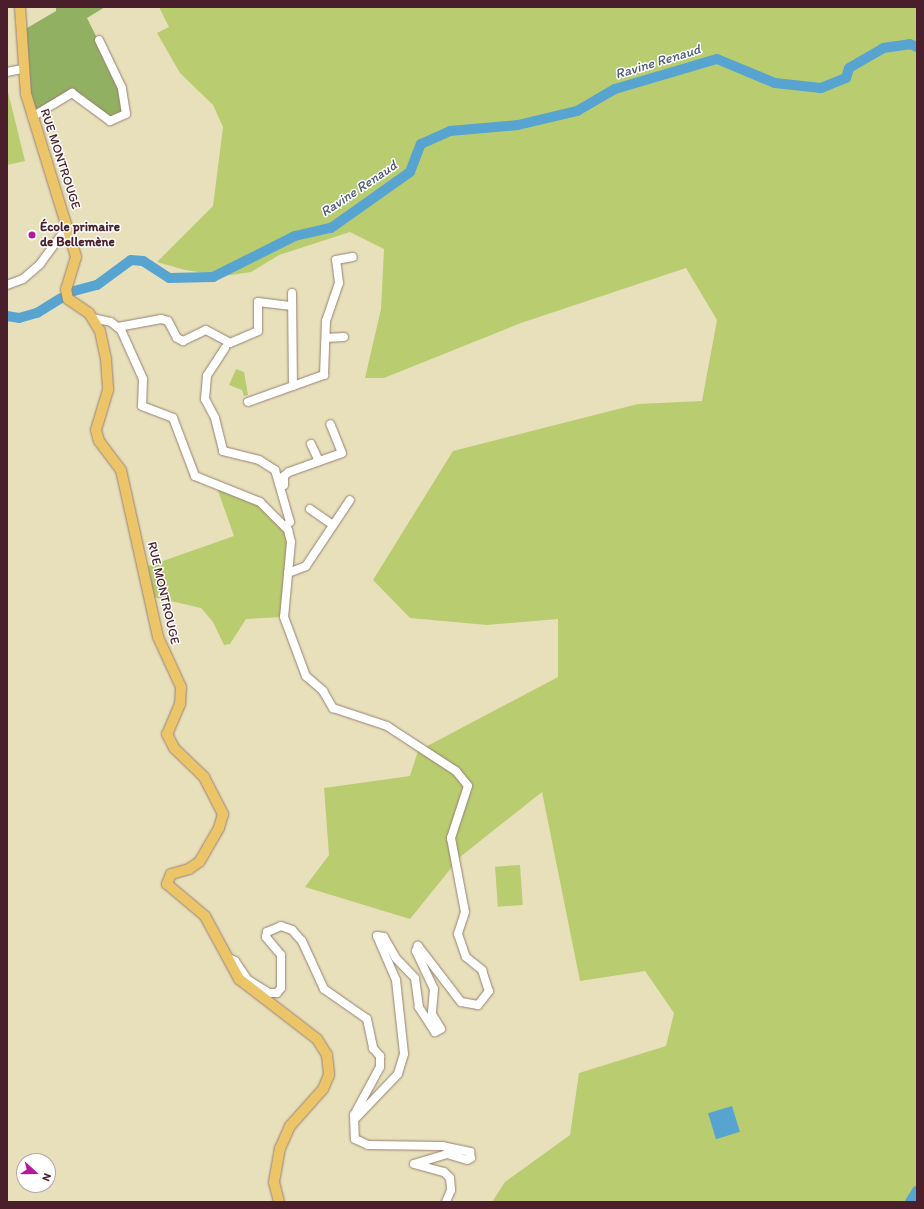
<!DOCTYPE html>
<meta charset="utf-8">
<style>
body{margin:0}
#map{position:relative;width:924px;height:1209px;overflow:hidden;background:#e8e0bb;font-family:Itim,sans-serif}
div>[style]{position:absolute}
.green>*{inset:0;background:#b9cc70;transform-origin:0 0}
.forest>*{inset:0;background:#92b062}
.water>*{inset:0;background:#57a4d0;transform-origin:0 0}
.river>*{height:10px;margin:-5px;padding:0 5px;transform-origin:5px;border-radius:5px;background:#57a4d0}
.roads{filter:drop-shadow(0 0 1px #998073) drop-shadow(0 0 1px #998073)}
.minor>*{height:8px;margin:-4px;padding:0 4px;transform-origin:4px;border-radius:4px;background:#fff}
.major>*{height:10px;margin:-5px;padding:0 5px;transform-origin:5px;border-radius:5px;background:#edc569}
.dots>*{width:11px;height:11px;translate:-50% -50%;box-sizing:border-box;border:2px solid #fff;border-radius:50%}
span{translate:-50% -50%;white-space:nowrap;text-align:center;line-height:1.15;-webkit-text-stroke:3px #fff;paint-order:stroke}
.street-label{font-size:13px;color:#4a1f2b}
.poi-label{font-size:13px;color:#4a1f2b;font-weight:700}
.left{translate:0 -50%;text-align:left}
.water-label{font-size:14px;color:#505b75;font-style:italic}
.frame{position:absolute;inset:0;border:8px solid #4a1f2b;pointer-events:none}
.north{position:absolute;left:16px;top:1153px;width:40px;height:40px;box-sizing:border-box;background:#fff;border:1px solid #b7a5aa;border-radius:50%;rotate:111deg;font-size:11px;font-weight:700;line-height:16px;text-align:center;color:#4a1f2b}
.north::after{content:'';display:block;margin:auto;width:14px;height:18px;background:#b5179e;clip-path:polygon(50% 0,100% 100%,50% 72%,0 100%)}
</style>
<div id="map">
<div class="green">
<div style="clip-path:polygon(159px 7px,917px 7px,917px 1202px,492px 1202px,505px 1182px,570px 1135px,579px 1073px,666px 1046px,674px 1013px,645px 971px,580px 981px,542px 792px,460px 857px,410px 919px,305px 887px,329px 855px,324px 788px,410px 776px,418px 751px,558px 677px,558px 619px,487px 625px,410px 618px,373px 580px,453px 451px,638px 404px,702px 401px,717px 320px,686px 268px,521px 323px,384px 378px,365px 378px,381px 309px,384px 249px,350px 232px,279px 255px,251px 272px,224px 276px,185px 270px,157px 262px,213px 206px,223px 127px,213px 105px,180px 73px,157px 33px,169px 27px)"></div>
<div style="clip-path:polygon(7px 88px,25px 161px,7px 165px)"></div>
<div style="clip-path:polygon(236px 369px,244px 372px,248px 395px,244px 396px,242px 390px,229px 385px)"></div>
<div style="clip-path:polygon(217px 488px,250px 497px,288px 530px,282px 617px,246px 619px,230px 644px,224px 645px,213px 622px,201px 608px,149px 596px,143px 568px,234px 536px)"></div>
<div style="left:520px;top:865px;width:40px;height:25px;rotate:86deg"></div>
</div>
<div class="forest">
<div style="clip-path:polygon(56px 7px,105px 7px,87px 18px,122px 88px,126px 114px,110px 121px,72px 93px,32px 117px,22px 31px,56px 11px)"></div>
</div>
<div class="water">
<div style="left:732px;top:1106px;width:27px;height:25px;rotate:73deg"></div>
</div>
<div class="river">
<div style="left:74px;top:291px;width:24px;rotate:-15deg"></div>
<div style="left:97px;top:285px;width:42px;rotate:-36.3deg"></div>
<div style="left:131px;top:260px;width:12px;rotate:5deg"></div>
<div style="left:143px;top:261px;width:31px;rotate:33deg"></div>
<div style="left:169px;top:278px;width:44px;rotate:-1.3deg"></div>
<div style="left:213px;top:277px;width:92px;rotate:-26.6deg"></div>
<div style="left:295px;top:236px;width:37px;rotate:-13deg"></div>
<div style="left:331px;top:228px;width:97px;rotate:-35.3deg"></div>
<div style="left:410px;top:172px;width:30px;rotate:-69deg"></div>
<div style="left:421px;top:144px;width:32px;rotate:-24deg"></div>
<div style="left:450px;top:131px;width:68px;rotate:-5deg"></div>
<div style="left:518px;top:125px;width:61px;rotate:-13.3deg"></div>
<div style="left:577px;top:111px;width:44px;rotate:-30.1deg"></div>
<div style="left:615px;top:89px;width:106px;rotate:-16.4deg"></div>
<div style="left:717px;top:59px;width:63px;rotate:22.5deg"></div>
<div style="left:775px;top:83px;width:46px;rotate:6.2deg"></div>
<div style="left:821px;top:88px;width:27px;rotate:-22deg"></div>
<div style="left:846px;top:78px;width:10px;rotate:-73deg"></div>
<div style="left:849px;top:68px;width:39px;rotate:-30deg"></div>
<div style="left:883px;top:48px;width:27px;rotate:-8deg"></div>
<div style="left:910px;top:44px;width:8px;rotate:23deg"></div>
<div style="left:7px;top:316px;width:12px;rotate:9deg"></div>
<div style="left:19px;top:318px;width:19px;rotate:-16deg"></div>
<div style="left:37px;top:313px;width:28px;rotate:-32deg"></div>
<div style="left:910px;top:1202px;width:13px;rotate:-58deg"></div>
</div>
<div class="roads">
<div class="minor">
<div style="left:7px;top:72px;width:16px;rotate:-11deg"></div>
<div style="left:32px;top:117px;width:47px;rotate:-31deg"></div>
<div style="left:72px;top:93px;width:47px;rotate:36.4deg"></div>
<div style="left:110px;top:121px;width:17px;rotate:-24deg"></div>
<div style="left:126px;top:114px;width:26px;rotate:-99deg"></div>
<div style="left:122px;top:88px;width:53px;rotate:-115.6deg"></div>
<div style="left:7px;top:285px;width:17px;rotate:-21deg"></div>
<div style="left:23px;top:279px;width:23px;rotate:-41deg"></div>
<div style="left:40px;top:264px;width:47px;rotate:-53.6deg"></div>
<div style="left:292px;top:293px;width:93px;rotate:89.4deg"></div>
<div style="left:92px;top:318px;width:19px;rotate:12deg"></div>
<div style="left:111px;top:322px;width:13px;rotate:39deg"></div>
<div style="left:121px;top:330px;width:54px;rotate:65.8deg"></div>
<div style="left:143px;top:379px;width:27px;rotate:92deg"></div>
<div style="left:142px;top:406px;width:33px;rotate:21deg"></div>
<div style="left:173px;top:418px;width:62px;rotate:69.2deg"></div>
<div style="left:195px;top:476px;width:70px;rotate:21.8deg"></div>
<div style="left:260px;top:502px;width:40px;rotate:45deg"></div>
<div style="left:288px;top:530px;width:12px;rotate:76deg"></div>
<div style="left:291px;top:542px;width:75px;rotate:95.3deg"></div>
<div style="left:284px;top:617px;width:63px;rotate:69.6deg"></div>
<div style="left:306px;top:676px;width:23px;rotate:41deg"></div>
<div style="left:323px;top:691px;width:20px;rotate:60deg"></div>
<div style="left:333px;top:708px;width:57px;rotate:18.4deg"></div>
<div style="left:387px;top:726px;width:82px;rotate:33.1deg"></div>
<div style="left:456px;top:771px;width:19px;rotate:51deg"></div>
<div style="left:468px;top:786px;width:55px;rotate:108.1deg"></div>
<div style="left:451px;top:838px;width:75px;rotate:79.3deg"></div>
<div style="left:465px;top:912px;width:23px;rotate:108deg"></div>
<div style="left:458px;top:934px;width:24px;rotate:71deg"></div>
<div style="left:466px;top:957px;width:21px;rotate:39deg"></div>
<div style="left:482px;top:970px;width:22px;rotate:72deg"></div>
<div style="left:489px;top:991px;width:18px;rotate:128deg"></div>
<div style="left:478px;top:1005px;width:17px;rotate:-170deg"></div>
<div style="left:461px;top:1002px;width:71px;rotate:-127.5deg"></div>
<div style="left:418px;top:946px;width:5px;rotate:112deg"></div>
<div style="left:416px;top:951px;width:42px;rotate:64.7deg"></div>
<div style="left:434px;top:989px;width:25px;rotate:95deg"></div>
<div style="left:432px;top:1014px;width:17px;rotate:59deg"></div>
<div style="left:441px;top:1029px;width:7px;rotate:153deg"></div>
<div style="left:435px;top:1032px;width:30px;rotate:-123deg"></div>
<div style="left:419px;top:1007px;width:29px;rotate:-98deg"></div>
<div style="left:415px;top:978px;width:28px;rotate:-134deg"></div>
<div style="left:396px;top:958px;width:24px;rotate:-120deg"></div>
<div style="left:384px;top:937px;width:7px;rotate:-172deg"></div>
<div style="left:377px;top:936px;width:48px;rotate:66.6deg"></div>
<div style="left:396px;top:980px;width:74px;rotate:83.8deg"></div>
<div style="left:404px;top:1054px;width:21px;rotate:107deg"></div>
<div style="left:398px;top:1074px;width:61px;rotate:133.7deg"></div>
<div style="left:118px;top:327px;width:44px;rotate:-10.5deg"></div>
<div style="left:161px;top:319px;width:7px;rotate:16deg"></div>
<div style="left:168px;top:321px;width:19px;rotate:62deg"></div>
<div style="left:177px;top:338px;width:7px;rotate:27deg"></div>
<div style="left:183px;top:341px;width:25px;rotate:-26deg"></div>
<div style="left:206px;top:330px;width:27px;rotate:28deg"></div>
<div style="left:230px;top:343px;width:30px;rotate:-23deg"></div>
<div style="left:258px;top:331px;width:29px;rotate:-90deg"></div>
<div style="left:258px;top:302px;width:34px;rotate:7deg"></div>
<div style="left:326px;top:338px;width:18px;rotate:-3deg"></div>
<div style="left:225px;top:348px;width:33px;rotate:123deg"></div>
<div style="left:207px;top:376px;width:23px;rotate:95deg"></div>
<div style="left:205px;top:399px;width:21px;rotate:62deg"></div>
<div style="left:215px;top:418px;width:34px;rotate:76deg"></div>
<div style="left:223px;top:451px;width:37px;rotate:14deg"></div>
<div style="left:259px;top:460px;width:19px;rotate:32deg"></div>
<div style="left:275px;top:470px;width:54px;rotate:73.9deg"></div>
<div style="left:290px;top:522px;width:7px;rotate:135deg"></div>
<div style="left:248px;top:402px;width:81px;rotate:-19.6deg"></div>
<div style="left:324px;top:375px;width:54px;rotate:-87.9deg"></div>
<div style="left:326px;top:321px;width:40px;rotate:-71.1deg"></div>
<div style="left:339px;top:283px;width:23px;rotate:-97deg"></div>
<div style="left:336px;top:260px;width:17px;rotate:-10deg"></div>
<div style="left:311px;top:444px;width:19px;rotate:65deg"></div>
<div style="left:284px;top:485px;width:9px;rotate:-90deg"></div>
<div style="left:284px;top:476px;width:6px;rotate:-39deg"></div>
<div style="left:289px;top:472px;width:56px;rotate:-19.7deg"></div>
<div style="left:342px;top:453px;width:31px;rotate:-112deg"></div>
<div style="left:310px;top:509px;width:28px;rotate:35deg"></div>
<div style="left:288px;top:573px;width:19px;rotate:-21deg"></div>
<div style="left:306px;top:566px;width:79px;rotate:-56.3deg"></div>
<div style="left:227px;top:957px;width:9px;rotate:27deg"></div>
<div style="left:235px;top:961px;width:23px;rotate:56deg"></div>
<div style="left:248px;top:980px;width:25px;rotate:32deg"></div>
<div style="left:269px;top:993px;width:8px"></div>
<div style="left:277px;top:993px;width:6px;rotate:-51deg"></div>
<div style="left:281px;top:988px;width:33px;rotate:-90deg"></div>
<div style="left:281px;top:955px;width:23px;rotate:-130deg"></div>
<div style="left:266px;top:937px;width:5px;rotate:-79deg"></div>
<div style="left:267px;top:932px;width:15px;rotate:-23deg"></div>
<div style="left:281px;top:926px;width:12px;rotate:20deg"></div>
<div style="left:292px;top:930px;width:15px;rotate:48deg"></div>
<div style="left:302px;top:941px;width:53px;rotate:65.4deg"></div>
<div style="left:324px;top:989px;width:52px;rotate:34.9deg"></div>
<div style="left:367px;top:1019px;width:30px;rotate:78deg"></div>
<div style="left:373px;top:1048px;width:11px;rotate:49deg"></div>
<div style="left:380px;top:1056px;width:11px;rotate:90deg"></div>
<div style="left:380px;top:1067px;width:55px;rotate:118.4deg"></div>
<div style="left:354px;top:1115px;width:24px;rotate:88deg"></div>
<div style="left:355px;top:1139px;width:14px;rotate:25deg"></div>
<div style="left:368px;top:1145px;width:74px;rotate:0.8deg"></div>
<div style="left:442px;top:1146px;width:29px;rotate:12deg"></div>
<div style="left:470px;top:1152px;width:6px;rotate:81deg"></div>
<div style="left:471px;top:1158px;width:4px;rotate:153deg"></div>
<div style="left:467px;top:1160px;width:21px;rotate:-163deg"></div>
<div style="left:447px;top:1154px;width:34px;rotate:163deg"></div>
<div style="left:414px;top:1164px;width:31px;rotate:15deg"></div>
<div style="left:444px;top:1172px;width:8px;rotate:45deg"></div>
<div style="left:450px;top:1178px;width:12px;rotate:85deg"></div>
<div style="left:451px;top:1190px;width:13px;rotate:113deg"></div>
</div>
<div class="major">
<div style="left:20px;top:7px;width:87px;rotate:86.1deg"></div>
<div style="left:26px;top:94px;width:170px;rotate:72.9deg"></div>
<div style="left:76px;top:257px;width:34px;rotate:107deg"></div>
<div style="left:66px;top:289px;width:10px;rotate:79deg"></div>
<div style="left:68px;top:299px;width:25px;rotate:34deg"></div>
<div style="left:89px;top:313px;width:21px;rotate:59deg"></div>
<div style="left:100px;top:331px;width:29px;rotate:78deg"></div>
<div style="left:106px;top:359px;width:31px;rotate:86deg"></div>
<div style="left:108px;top:390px;width:42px;rotate:106.7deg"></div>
<div style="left:96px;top:430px;width:11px;rotate:75deg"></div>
<div style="left:99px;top:441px;width:36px;rotate:53deg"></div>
<div style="left:121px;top:470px;width:171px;rotate:77.5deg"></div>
<div style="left:158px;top:637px;width:55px;rotate:65.3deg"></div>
<div style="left:181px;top:687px;width:17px;rotate:93deg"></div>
<div style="left:180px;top:704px;width:33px;rotate:113deg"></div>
<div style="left:167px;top:734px;width:16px;rotate:63deg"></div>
<div style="left:174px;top:748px;width:42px;rotate:44deg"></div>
<div style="left:204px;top:777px;width:42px;rotate:62.8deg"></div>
<div style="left:223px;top:814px;width:15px;rotate:106deg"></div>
<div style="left:219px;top:828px;width:39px;rotate:120deg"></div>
<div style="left:199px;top:862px;width:12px;rotate:145deg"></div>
<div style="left:189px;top:869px;width:19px;rotate:164deg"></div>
<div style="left:171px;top:874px;width:11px;rotate:112deg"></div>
<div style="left:167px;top:884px;width:50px;rotate:40.1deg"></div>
<div style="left:205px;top:916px;width:72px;rotate:61.6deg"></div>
<div style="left:239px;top:979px;width:98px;rotate:37.6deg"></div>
<div style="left:317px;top:1039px;width:19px;rotate:58deg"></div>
<div style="left:327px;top:1055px;width:20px;rotate:84deg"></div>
<div style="left:329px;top:1075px;width:15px;rotate:113deg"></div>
<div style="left:323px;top:1089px;width:50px;rotate:131.7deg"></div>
<div style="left:290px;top:1126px;width:24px;rotate:114deg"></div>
<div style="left:280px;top:1148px;width:35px;rotate:100deg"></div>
<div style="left:274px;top:1182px;width:21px;rotate:76deg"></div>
</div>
</div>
<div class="dots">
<div style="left:32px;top:235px;background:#b5179e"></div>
</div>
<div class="street-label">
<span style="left:60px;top:159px;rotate:72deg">RUE MONTROUGE</span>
<span style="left:163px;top:593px;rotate:77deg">RUE MONTROUGE</span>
</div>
<div class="poi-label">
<span class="left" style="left:40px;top:235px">École primaire<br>de Bellemène</span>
</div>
<div class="water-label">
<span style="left:658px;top:62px;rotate:-17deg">Ravine Renaud</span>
<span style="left:359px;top:189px;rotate:-34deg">Ravine Renaud</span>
</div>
<div class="frame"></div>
<div class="north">N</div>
</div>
